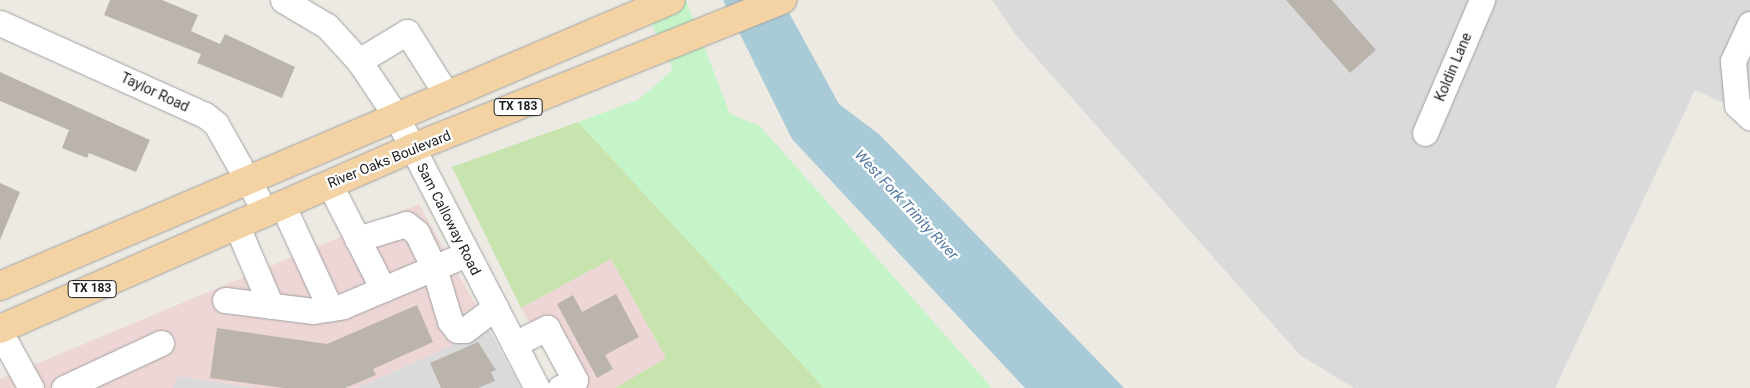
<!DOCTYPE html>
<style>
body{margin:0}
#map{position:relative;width:1750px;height:388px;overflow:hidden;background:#edeae4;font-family:Roboto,sans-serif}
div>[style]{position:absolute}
.residential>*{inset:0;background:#dbdada}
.commercial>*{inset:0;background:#edd6d5}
.grass>*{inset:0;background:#c7e3ae}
.park>*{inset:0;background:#c5f4c9}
.water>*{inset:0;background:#a8cbd7}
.building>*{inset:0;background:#bab4ad}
.roads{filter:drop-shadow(0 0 1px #a1a1a1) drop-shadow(0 0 1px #a1a1a1)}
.minor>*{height:25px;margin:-12.5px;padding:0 12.5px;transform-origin:12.5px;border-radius:12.5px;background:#fff}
.major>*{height:28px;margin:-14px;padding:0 14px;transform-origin:14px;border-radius:14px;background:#f3d2a4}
span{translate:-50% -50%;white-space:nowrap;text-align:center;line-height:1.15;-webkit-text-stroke:4.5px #fff;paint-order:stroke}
.shield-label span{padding:1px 4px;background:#fff;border:1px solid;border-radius:4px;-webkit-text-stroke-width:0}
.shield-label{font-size:12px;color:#1d1d1d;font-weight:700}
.street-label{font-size:14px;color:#1d1d1d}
.water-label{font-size:15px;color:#5379a4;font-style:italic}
</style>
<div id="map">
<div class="residential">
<div style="clip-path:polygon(992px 0,1750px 0,1750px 115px,1695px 90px,1555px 388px,1354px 388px,1300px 355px,1016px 35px)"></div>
<div style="clip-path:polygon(489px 329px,521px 388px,356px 388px)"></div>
<div style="clip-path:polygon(178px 376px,256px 388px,173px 388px)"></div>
</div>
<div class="commercial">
<div style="clip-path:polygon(419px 204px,489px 329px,356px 388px,256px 388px,178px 376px,173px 388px,0 388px,0 379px)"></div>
<div style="clip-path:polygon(611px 259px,666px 358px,615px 388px,566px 388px,521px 308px)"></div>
</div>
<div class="grass">
<div style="clip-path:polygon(578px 122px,824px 388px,615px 388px,666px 358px,611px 259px,521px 308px,452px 167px)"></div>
</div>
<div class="park">
<div style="clip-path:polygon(640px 0,686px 0,730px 114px,760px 126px,992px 388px,824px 388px,578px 122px,638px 100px,673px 70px)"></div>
</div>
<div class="water">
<div style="clip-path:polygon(723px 0,782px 0,839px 104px,880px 135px,1124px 388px,1025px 388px,792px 139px)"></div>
</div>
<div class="building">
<div style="clip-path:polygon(110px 0,162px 0,198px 15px,191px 31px,220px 44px,225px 34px,295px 67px,282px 98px,197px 63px,201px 54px,104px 15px)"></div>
<div style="clip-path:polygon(1286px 0,1332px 0,1376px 50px,1350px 73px)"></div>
<div style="clip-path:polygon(0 72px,150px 140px,136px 172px,89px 153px,87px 158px,62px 148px,69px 130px,0 101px)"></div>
<div style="clip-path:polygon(0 183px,20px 192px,0 240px)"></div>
<div style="clip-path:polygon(616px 294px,639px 337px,605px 355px,613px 369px,597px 378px,557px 304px,573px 295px,582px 312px)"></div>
<div style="clip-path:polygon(417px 305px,433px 342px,373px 369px,376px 375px,345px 388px,284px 388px,210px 378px,217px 328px,327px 344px)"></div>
<div style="clip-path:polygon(478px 342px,496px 370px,491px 372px,495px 381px,478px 388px,441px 388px,430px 363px)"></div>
</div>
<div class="roads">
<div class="minor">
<div style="left:283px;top:0;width:51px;rotate:30.6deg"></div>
<div style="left:327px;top:26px;width:47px;rotate:47.6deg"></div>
<div style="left:359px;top:61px;width:66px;rotate:56.1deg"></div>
<div style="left:396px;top:116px;width:306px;rotate:62.6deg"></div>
<div style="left:0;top:23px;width:225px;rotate:24.2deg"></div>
<div style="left:205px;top:115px;width:14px;rotate:39deg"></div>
<div style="left:216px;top:124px;width:100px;rotate:60.6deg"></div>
<div style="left:1750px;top:24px;width:41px;rotate:114.7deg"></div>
<div style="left:1733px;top:61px;width:44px;rotate:84.8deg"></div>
<div style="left:1737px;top:105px;width:18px;rotate:43deg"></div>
<div style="left:359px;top:61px;width:56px;rotate:-31.1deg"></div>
<div style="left:407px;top:32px;width:75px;rotate:57.6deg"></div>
<div style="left:1425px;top:133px;width:145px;rotate:-66.8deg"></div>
<div style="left:329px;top:183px;width:119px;rotate:63deg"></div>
<div style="left:282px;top:204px;width:115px;rotate:65.2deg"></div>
<div style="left:236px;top:224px;width:89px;rotate:66.9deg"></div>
<div style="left:357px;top:239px;width:51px;rotate:-17deg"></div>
<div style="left:406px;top:224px;width:14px;rotate:39deg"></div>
<div style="left:417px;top:233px;width:39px;rotate:64deg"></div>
<div style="left:434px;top:268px;width:55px;rotate:73.2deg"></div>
<div style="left:450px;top:321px;width:11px;rotate:52deg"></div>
<div style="left:457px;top:330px;width:8px"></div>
<div style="left:465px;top:330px;width:38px;rotate:-37deg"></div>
<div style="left:225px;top:300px;width:89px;rotate:7.1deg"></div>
<div style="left:313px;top:311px;width:30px;rotate:-9deg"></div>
<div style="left:343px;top:306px;width:134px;rotate:-22.8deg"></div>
<div style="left:0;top:332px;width:64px;rotate:61deg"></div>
<div style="left:514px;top:344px;width:37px;rotate:-26deg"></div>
<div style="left:547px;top:328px;width:59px;rotate:61.7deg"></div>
<div style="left:575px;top:380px;width:17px;rotate:152deg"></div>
<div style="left:64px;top:388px;width:107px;rotate:-24.9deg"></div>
</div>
<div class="major">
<div style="left:0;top:286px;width:729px;rotate:-23.09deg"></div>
<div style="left:0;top:329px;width:450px;rotate:-23.7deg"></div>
<div style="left:412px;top:148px;width:399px;rotate:-21.8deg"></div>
</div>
</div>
<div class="shield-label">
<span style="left:518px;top:107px">TX 183</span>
<span style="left:92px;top:289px">TX 183</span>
</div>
<div class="street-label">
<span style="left:1453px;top:67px;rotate:-67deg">Koldin Lane</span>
<span style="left:155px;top:92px;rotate:25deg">Taylor Road</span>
<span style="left:389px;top:159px;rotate:-22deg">River Oaks Boulevard</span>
<span style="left:449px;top:219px;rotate:63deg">Sam Calloway Road</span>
</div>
<div class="water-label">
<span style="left:906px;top:205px;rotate:47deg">West Fork Trinity River</span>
</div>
</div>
